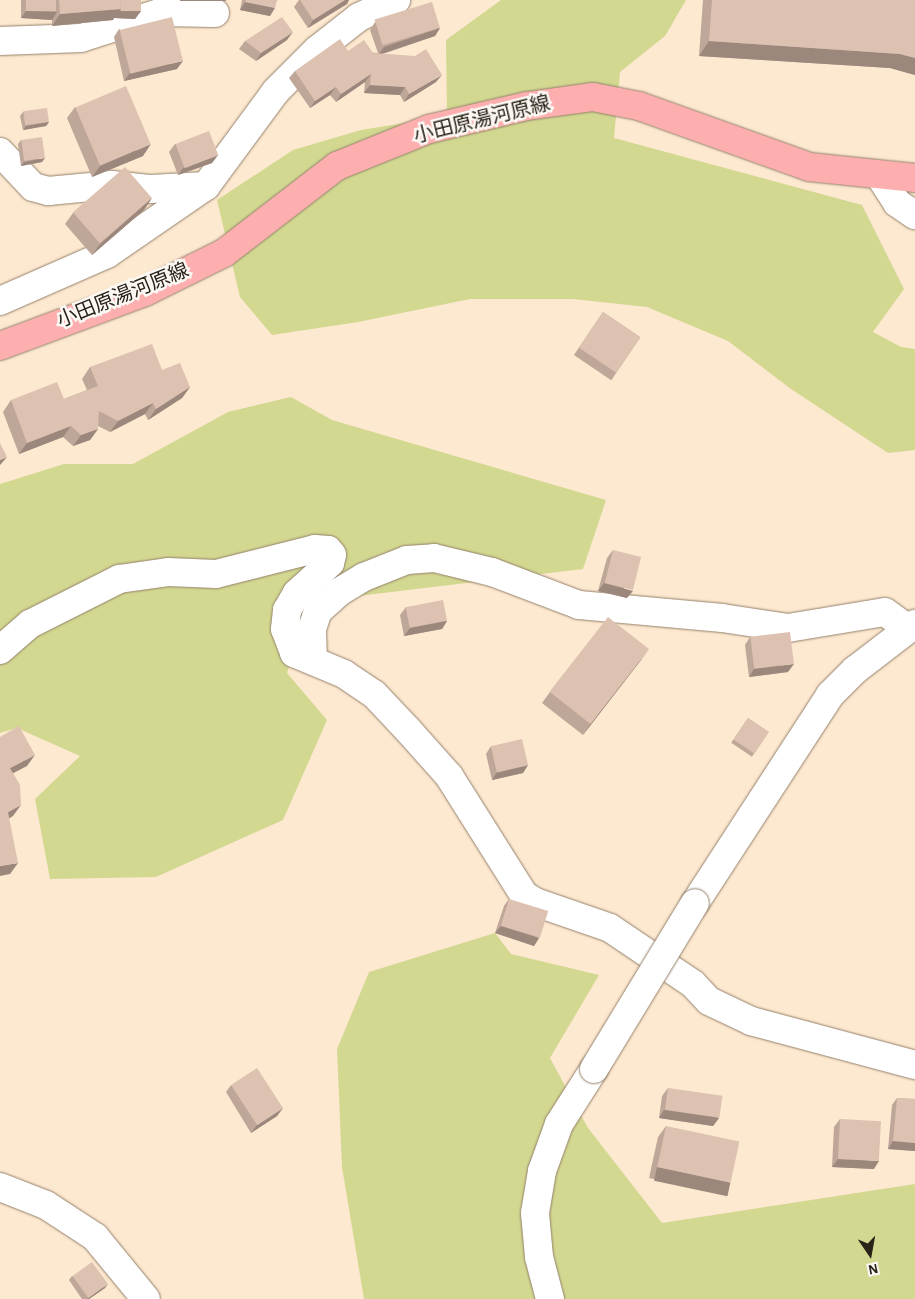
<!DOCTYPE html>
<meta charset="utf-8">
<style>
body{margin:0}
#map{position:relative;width:915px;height:1299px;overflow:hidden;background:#fde8d0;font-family:"Alegreya Sans","Noto Sans JP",sans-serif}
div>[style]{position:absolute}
.green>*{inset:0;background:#d3d891}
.roads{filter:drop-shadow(0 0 1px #94816b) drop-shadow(0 0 1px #94816b)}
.minor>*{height:28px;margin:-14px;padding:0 14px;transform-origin:14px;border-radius:14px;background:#fff}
.major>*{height:28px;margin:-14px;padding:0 14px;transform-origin:14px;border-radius:14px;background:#fdaeaf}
.bridges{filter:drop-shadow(0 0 1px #94816b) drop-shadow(0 0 1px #94816b)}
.minor-bridge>*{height:28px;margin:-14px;padding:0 14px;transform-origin:14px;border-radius:14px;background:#fff}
.wall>*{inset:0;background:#bea698;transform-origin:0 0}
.shaded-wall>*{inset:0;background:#9b877c;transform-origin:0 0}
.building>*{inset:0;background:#ddc1b1;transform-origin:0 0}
span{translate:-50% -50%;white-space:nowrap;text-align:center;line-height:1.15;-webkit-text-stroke:5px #fcf8f3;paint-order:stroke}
.street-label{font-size:20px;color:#292219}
.north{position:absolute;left:845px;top:1229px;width:50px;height:50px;-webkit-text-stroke:4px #fcf8f3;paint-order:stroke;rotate:168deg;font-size:14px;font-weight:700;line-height:20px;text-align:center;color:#292219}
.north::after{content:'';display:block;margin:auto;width:18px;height:22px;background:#292219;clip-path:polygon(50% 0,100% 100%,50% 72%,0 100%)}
</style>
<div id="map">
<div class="green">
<div style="clip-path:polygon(501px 0,686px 0,665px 36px,620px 72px,614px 138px,862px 205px,904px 289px,873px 332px,901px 347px,915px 349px,915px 450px,888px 453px,791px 389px,728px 341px,647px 307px,573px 299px,470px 299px,358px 322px,272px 335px,240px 297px,217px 200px,293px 150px,361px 130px,447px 116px,446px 40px)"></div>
<div style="clip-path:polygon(291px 397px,332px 420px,606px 500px,583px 569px,308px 602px,287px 673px,327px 720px,283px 820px,156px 877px,50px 879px,35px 799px,80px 756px,17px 728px,0 733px,0 484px,64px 464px,133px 464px,228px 412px)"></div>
<div style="clip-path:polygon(495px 933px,511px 954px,599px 975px,550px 1058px,588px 1128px,662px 1223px,915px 1184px,915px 1299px,364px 1299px,342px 1167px,337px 1049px,369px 972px)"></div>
</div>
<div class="roads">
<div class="minor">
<div style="left:0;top:41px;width:81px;rotate:-2.1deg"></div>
<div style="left:81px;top:38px;width:85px;rotate:-17.8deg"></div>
<div style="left:162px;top:12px;width:53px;rotate:1.1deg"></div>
<div style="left:0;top:152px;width:48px;rotate:46.7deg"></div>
<div style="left:33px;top:187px;width:16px;rotate:15deg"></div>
<div style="left:48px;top:191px;width:64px;rotate:-5.4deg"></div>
<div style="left:112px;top:185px;width:39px;rotate:6deg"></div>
<div style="left:151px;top:189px;width:55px;rotate:-3.1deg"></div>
<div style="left:879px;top:175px;width:33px;rotate:57deg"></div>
<div style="left:897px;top:203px;width:22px;rotate:34deg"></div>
<div style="left:0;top:301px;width:117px;rotate:-23.7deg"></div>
<div style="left:107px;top:254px;width:120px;rotate:-34.5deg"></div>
<div style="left:206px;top:186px;width:118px;rotate:-53.6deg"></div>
<div style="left:276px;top:91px;width:58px;rotate:-45deg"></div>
<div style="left:317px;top:50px;width:53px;rotate:-38.2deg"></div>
<div style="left:359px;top:17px;width:41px;rotate:-24.7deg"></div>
<div style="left:0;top:650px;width:40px;rotate:-41deg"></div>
<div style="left:30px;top:624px;width:100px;rotate:-26.8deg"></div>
<div style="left:119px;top:579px;width:49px;rotate:-8.1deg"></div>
<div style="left:168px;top:572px;width:48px;rotate:2.4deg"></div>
<div style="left:216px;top:574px;width:102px;rotate:-14.2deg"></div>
<div style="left:315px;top:549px;width:13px;rotate:4deg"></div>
<div style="left:328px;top:550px;width:6px;rotate:51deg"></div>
<div style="left:332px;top:555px;width:8px;rotate:104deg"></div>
<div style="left:330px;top:563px;width:45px;rotate:137.7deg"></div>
<div style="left:297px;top:593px;width:20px;rotate:120deg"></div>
<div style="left:287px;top:610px;width:19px;rotate:96deg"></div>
<div style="left:285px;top:629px;width:26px;rotate:69deg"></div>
<div style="left:294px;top:653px;width:54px;rotate:22.8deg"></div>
<div style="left:344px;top:674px;width:36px;rotate:34deg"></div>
<div style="left:374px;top:694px;width:50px;rotate:46.6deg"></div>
<div style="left:408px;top:730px;width:62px;rotate:48.3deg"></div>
<div style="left:449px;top:776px;width:141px;rotate:57.8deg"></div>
<div style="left:524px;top:895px;width:13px;rotate:32deg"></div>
<div style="left:535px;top:902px;width:79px;rotate:19.1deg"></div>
<div style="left:610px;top:928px;width:100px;rotate:34deg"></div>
<div style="left:693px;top:984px;width:23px;rotate:47deg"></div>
<div style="left:709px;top:1001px;width:47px;rotate:25.5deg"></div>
<div style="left:751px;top:1021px;width:170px;rotate:15deg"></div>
<div style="left:313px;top:660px;width:31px;rotate:-92deg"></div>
<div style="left:312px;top:629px;width:19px;rotate:-72deg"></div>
<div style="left:318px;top:611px;width:28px;rotate:-42deg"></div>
<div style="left:339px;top:592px;width:29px;rotate:-31deg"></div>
<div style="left:364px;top:577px;width:46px;rotate:-21.6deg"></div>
<div style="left:407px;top:560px;width:27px;rotate:-4deg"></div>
<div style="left:434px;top:558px;width:60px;rotate:13.6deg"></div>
<div style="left:492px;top:572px;width:93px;rotate:20.8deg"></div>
<div style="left:579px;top:605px;width:144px;rotate:5.2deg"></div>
<div style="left:722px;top:618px;width:67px;rotate:8.6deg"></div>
<div style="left:788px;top:628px;width:98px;rotate:-9.4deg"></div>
<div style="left:885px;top:612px;width:27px;rotate:36deg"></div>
<div style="left:695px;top:903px;width:248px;rotate:-57deg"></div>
<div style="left:830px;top:695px;width:35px;rotate:-45deg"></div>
<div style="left:855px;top:670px;width:76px;rotate:-37.5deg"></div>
<div style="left:0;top:1187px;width:49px;rotate:21.4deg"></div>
<div style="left:46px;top:1205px;width:59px;rotate:33.1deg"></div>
<div style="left:95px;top:1237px;width:80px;rotate:50.6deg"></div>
<div style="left:550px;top:1299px;width:43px;rotate:-104.7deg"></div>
<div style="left:539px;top:1257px;width:44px;rotate:-95.2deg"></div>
<div style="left:535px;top:1213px;width:43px;rotate:-80.5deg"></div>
<div style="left:542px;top:1171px;width:50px;rotate:-70.1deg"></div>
<div style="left:559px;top:1124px;width:65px;rotate:-57.5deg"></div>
</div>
<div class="major">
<div style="left:0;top:346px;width:155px;rotate:-20.4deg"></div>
<div style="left:145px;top:292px;width:88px;rotate:-26.3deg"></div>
<div style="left:224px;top:253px;width:143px;rotate:-37.6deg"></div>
<div style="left:337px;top:166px;width:99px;rotate:-21.9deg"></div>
<div style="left:429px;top:129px;width:101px;rotate:-13.2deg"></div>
<div style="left:527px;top:106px;width:67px;rotate:-7.8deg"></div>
<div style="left:593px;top:97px;width:47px;rotate:11.1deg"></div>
<div style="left:639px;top:106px;width:181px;rotate:19.7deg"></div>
<div style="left:809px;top:167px;width:107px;rotate:5.9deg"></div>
</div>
</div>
<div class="bridges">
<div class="minor-bridge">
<div style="left:594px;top:1069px;width:194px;rotate:-58.7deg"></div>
</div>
</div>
<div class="wall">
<div style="clip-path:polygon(21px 0,141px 0,141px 11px,135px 19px,114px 18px,113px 20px,52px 26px,52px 20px,21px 18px)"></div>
<div style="clip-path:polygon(242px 0,277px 0,270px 16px,240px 10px)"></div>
<div style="clip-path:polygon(299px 0,349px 0,347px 4px,308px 28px,294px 7px)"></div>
<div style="clip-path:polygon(703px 0,915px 0,915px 75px,890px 68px,699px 56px)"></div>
<div style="clip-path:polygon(375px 22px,440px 28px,435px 36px,383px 54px,436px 82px,404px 102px,400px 95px,364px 93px,365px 82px,336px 102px,330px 95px,310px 108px,289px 78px,295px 71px,348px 51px,378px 53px,370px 30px)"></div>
<div style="clip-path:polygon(119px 29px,177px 69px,124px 81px,114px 37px)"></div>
<div style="clip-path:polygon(287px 40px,256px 61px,239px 49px,245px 41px)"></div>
<div style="clip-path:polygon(75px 107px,143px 156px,92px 177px,67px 118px)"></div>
<div style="clip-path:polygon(23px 112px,49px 122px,46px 126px,23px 130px,20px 116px)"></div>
<div style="clip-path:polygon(21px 140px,42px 162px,21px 166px,18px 144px)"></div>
<div style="clip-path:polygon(175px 144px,218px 155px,212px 163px,178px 175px,169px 152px)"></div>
<div style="clip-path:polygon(152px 198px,144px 210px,92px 255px,65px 224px,73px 213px)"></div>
<div style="left:603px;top:312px;width:45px;height:52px;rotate:34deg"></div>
<div style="clip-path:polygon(90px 367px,162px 370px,190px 387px,182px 398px,148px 420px,145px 414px,110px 432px,98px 426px,98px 429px,90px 440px,73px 446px,63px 437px,19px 454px,3px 412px,11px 400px,64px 399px,87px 390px,82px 379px)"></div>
<div style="clip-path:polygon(613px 550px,627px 598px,598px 591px,607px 558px)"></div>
<div style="clip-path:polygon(406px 607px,447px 621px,442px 629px,404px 636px,400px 615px)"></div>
<div style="clip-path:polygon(750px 637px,788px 672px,749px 677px,745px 645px)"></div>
<div style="clip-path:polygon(641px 660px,583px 735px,542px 703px,550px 692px)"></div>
<div style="left:748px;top:718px;width:25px;height:30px;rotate:34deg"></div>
<div style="clip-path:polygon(491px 746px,528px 765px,523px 773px,492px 780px,486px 754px)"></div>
<div style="clip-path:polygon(509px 899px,539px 938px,534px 946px,495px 933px,504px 906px)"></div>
<div style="clip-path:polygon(231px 1085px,283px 1108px,277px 1116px,251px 1133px,226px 1092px)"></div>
<div style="clip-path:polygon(668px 1088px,719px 1118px,713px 1126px,659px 1118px,662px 1096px)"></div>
<div style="clip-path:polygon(897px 1098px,915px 1099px,915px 1151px,888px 1149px,892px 1105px)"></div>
<div style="clip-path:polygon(840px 1119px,874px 1169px,832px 1167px,834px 1127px)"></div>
<div style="clip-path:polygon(666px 1126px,730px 1183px,722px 1194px,649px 1178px,658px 1137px)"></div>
<div style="clip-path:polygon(72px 1276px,105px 1288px,89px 1299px,82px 1299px,69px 1280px)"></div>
</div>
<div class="shaded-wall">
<div style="left:180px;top:0;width:46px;height:1px"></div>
<div style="clip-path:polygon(345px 0,349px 0,347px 4px,308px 28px,313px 20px)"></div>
<div style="clip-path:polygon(245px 2px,275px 8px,270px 16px,240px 10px)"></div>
<div style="clip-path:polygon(121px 9px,141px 11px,135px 19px,114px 18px,113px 20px,52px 26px,60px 14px)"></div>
<div style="clip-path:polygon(26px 11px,57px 12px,52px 20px,21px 18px)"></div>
<div style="clip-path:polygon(440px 28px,435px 36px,378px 55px,384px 47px)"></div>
<div style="clip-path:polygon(293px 32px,287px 40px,256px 61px,261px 53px)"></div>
<div style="clip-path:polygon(709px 41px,900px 54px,915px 58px,915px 75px,890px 68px,699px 56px)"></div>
<div style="clip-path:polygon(183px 61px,177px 69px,124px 81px,130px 73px)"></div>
<div style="clip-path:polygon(371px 74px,365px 82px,336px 102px,341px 94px)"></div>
<div style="clip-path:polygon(442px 75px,436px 82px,404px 102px,409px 94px)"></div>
<div style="clip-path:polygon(370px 85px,405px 87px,400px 95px,364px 93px)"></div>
<div style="clip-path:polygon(336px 87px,330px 95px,310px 108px,315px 101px)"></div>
<div style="clip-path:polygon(49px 122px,46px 126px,23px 130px,26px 126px)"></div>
<div style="clip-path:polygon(151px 144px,143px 156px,92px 177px,100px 166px)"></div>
<div style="clip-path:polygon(218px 155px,212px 163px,178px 175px,184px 167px)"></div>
<div style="clip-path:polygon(45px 158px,42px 162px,21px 166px,24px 162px)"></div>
<div style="clip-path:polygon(152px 198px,144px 210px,92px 255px,100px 244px)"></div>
<div style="clip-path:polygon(190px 387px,182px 398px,148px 420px,156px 409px)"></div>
<div style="clip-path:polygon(153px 403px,145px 414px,110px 432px,118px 421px)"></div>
<div style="clip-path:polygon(71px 426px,63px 437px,19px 454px,27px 443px)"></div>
<div style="clip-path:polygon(98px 429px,90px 440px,73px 446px,81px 435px)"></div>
<div style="clip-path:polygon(7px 457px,1px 464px,0 465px,0 460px)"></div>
<div style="clip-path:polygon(604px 583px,633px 591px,627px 598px,598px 591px)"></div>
<div style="clip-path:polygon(447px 621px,442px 629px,404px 636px,410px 628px)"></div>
<div style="clip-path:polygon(649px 649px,641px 660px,583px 735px,591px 723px)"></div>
<div style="clip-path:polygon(794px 664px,788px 672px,749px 677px,754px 669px)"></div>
<div style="clip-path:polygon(35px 755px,27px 766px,2px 779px,10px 768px)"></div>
<div style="clip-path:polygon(528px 765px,523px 773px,492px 780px,497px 772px)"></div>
<div style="clip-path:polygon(21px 805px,13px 816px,0 824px,8px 812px)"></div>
<div style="clip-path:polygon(18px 863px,10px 874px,0 876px,0 866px)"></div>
<div style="clip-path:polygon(501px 926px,539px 938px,534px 946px,495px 933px)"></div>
<div style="clip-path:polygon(283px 1108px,277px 1116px,251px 1133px,257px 1125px)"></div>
<div style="clip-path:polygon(664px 1110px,719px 1118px,713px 1126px,659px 1118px)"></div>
<div style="clip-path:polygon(893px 1141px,915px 1143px,915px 1151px,888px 1149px)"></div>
<div style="clip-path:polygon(838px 1159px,879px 1161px,874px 1169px,832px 1167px)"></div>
<div style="left:657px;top:1167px;width:75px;height:14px;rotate:12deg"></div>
<div style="clip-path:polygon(108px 1284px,105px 1288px,89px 1299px,87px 1299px)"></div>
</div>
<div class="building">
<div style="left:26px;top:0;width:30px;height:11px"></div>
<div style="clip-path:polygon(59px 0,120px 0,121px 9px,60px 14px)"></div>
<div style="clip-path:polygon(120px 0,141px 0,141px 11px,120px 11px,121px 9px)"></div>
<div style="clip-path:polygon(246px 0,277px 0,275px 8px,245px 2px)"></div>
<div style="clip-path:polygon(300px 0,345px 0,313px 20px)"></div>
<div style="clip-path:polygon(712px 0,915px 0,915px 58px,900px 54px,709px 41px)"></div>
<div style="left:432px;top:2px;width:27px;height:60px;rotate:73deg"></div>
<div style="left:172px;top:17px;width:45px;height:54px;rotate:76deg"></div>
<div style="clip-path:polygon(282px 17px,293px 32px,261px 53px,245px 41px)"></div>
<div style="clip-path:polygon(340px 39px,348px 51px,364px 40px,373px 53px,415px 56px,426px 49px,442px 75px,409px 94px,405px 87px,370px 85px,371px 74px,341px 94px,336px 87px,315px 101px,295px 71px)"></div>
<div style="left:126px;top:86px;width:63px;height:55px;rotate:67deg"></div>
<div style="left:47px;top:108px;width:14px;height:24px;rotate:82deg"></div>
<div style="left:209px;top:131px;width:26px;height:36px;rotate:69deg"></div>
<div style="left:42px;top:137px;width:21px;height:21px;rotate:82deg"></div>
<div style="left:125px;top:167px;width:41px;height:69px;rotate:49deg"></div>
<div style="left:603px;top:312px;width:45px;height:43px;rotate:34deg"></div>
<div style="clip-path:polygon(152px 344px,162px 370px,180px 363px,190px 387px,156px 409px,153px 403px,118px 421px,99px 411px,98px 429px,81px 435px,71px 426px,27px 443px,11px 400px,57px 382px,64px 399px,98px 386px,90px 367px)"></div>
<div style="clip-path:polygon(0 443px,7px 457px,0 460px)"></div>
<div style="left:613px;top:550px;width:29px;height:34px;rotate:14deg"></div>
<div style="left:443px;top:600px;width:21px;height:38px;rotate:79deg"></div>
<div style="left:608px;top:617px;width:52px;height:95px;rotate:38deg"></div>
<div style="left:790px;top:632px;width:32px;height:40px;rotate:83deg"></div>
<div style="left:748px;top:718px;width:25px;height:26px;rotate:34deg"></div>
<div style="clip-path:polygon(19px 726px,35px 755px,10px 768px,20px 785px,21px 805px,8px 812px,18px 863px,0 866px,0 737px)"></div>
<div style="left:522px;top:739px;width:27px;height:32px;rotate:77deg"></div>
<div style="left:509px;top:899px;width:41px;height:28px;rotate:17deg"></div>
<div style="left:257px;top:1068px;width:48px;height:31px;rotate:57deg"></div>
<div style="left:668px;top:1088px;width:55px;height:22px;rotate:8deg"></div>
<div style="clip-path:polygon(897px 1098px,915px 1099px,915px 1143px,893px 1141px)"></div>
<div style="left:840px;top:1119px;width:41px;height:40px;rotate:3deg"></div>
<div style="left:666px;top:1126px;width:75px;height:42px;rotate:12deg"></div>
<div style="left:92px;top:1262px;width:27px;height:24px;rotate:54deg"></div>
</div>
<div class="street-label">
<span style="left:482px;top:120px;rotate:-14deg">小田原湯河原線</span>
<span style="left:123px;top:296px;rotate:-22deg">小田原湯河原線</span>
</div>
<div class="north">N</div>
</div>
